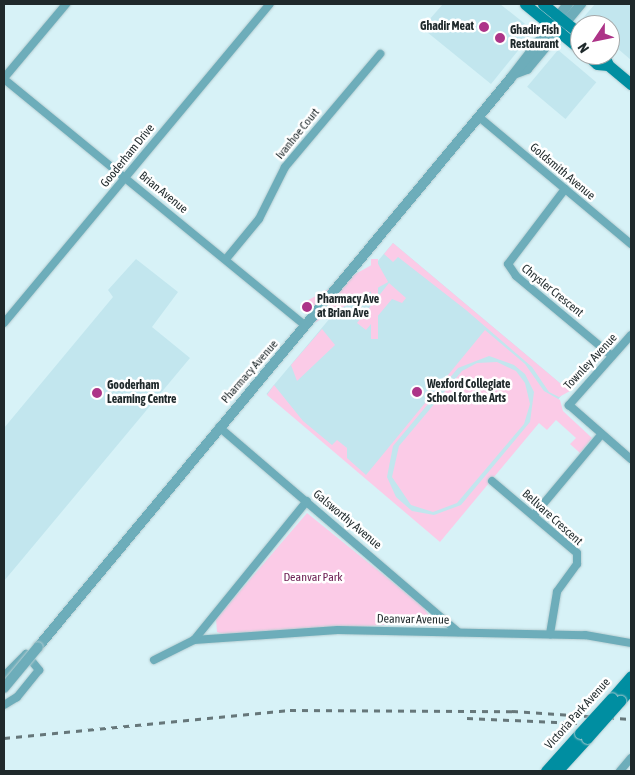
<!DOCTYPE html>
<style>
body{margin:0}
#map{position:relative;width:635px;height:775px;overflow:hidden;background:#d7f2f7;font-family:"Asap Condensed",sans-serif}
div>[style]{position:absolute}
.built>*{inset:0;background:#c2e6ee;transform-origin:0 0}
.green>*{inset:0;background:#fbcbe7;transform-origin:0 0}
.roads{filter:drop-shadow(0 0 1px #b6ced2) drop-shadow(0 0 1px #b6ced2)}
.minor>*{height:8px;margin:-4px;padding:0 4px;transform-origin:4px;border-radius:4px;background:#6dadba}
.tertiary>*{height:10px;margin:-5px;padding:0 5px;transform-origin:5px;border-radius:5px;background:#6dadba}
.secondary>*{height:11px;margin:-5.5px;padding:0 5.5px;transform-origin:5.5px;border-radius:5.5px;background:#008ea1}
.rail>*{height:2.5px;margin-top:-1.25px;transform-origin:0;background:repeating-linear-gradient(90deg,#66777a 0 6px,transparent 0 12px)}
.bridges{filter:drop-shadow(0 0 1px #b6ced2) drop-shadow(0 0 1px #b6ced2)}
.tertiary-bridge>*{height:10px;margin:-5px;padding:0 5px;transform-origin:5px;border-radius:5px;background:#6dadba}
.secondary-bridge>*{height:11px;margin:-5.5px;padding:0 5.5px;transform-origin:5.5px;border-radius:5.5px;background:#008ea1}
.dots>*{width:14px;height:14px;translate:-50% -50%;box-sizing:border-box;border:2px solid #fff;border-radius:50%}
span{translate:-50% -50%;white-space:nowrap;text-align:center;line-height:1.15;-webkit-text-stroke:5px #fff;paint-order:stroke}
.poi-label{font-size:12px;color:#1f292b;font-weight:700}
.right{translate:-100% -50%;text-align:right}
.left{translate:0 -50%;text-align:left}
.street-label{font-size:12px;color:#1f292b}
.park-label{font-size:12px;color:#6e2356}
.frame{position:absolute;inset:0;border:5px solid #1f292b;pointer-events:none}
.north{position:absolute;left:570px;top:15px;width:50px;height:50px;box-sizing:border-box;background:#fff;border:1px solid #a5a9aa;border-radius:50%;rotate:236deg;font-size:14px;font-weight:700;line-height:20px;text-align:center;color:#1f292b}
.north::after{content:'';display:block;margin:auto;width:18px;height:22px;background:#ad3488;clip-path:polygon(50% 0,100% 100%,50% 72%,0 100%)}
</style>
<div id="map">
<div class="built">
<div style="clip-path:polygon(443px 4px,500px 4px,534px 31px,491px 84px,422px 28px)"></div>
<div style="clip-path:polygon(595px 4px,631px 4px,631px 60px,610px 42px,610px 25px,589px 25px,582px 19px)"></div>
<div style="left:558px;top:50px;width:50px;height:48px;rotate:40deg"></div>
<div style="left:393px;top:243px;width:227px;height:197px;rotate:40deg"></div>
<div style="clip-path:polygon(136px 259px,178px 292px,152px 327px,190px 358px,4px 581px,4px 428px,113px 297px,108px 290px)"></div>
</div>
<div class="green">
<div style="clip-path:polygon(393px 243px,567px 389px,570px 391px,559px 397px,549px 392px,532px 367px,466px 310px,398px 257px,393px 262px,384px 254px)"></div>
<div style="left:371px;top:259px;width:7px;height:80px"></div>
<div style="left:377px;top:262px;width:23px;height:83px;rotate:61deg"></div>
<div style="clip-path:polygon(389px 283px,406px 298px,402px 303px,392px 299px,366px 330px,357px 323px)"></div>
<div style="clip-path:polygon(322px 329px,335px 345px,297px 381px,291px 365px)"></div>
<div style="clip-path:polygon(evenodd,485px 330px,525px 364px,544px 391px,560px 400px,563px 411px,592px 438px,580px 453px,570px 444px,576px 438px,556px 420px,547px 430px,539px 423px,440px 542px,267px 395px,274px 385px,303px 421px,332px 445px,337px 440px,347px 448px,347px 458px,366px 475px,485px 330px,489px 356px,514px 365px,525px 374px,534px 392px,530px 422px,461px 505px,434px 515px,412px 511px,396px 497px,387px 477px,393px 446px,458px 368px,489px 356px)"></div>
<div style="clip-path:polygon(497px 362px,516px 371px,525px 383px,530px 404px,524px 424px,457px 503px,433px 512px,411px 505px,392px 477px,399px 446px,462px 371px,477px 363px)"></div>
<div style="clip-path:polygon(307px 513px,422px 606px,428px 614px,426px 622px,228px 636px,217px 632px,216px 619px)"></div>
</div>
<div class="roads">
<div class="minor">
<div style="left:4px;top:78px;width:97px;rotate:-50deg"></div>
<div style="left:4px;top:79px;width:390px;rotate:39.3deg"></div>
<div style="left:479px;top:117px;width:198px;rotate:39.9deg"></div>
<div style="left:565px;top:189px;width:94px;rotate:127.2deg"></div>
<div style="left:508px;top:264px;width:14px;rotate:56deg"></div>
<div style="left:516px;top:276px;width:125px;rotate:39.8deg"></div>
<div style="left:226px;top:259px;width:52px;rotate:-50.5deg"></div>
<div style="left:259px;top:219px;width:58px;rotate:-63.4deg"></div>
<div style="left:285px;top:167px;width:148px;rotate:-49.9deg"></div>
<div style="left:4px;top:323px;width:415px;rotate:-50.2deg"></div>
<div style="left:631px;top:335px;width:94px;rotate:131.5deg"></div>
<div style="left:569px;top:405px;width:82px;rotate:41.1deg"></div>
<div style="left:219px;top:427px;width:315px;rotate:40.6deg"></div>
<div style="left:492px;top:481px;width:111px;rotate:40.3deg"></div>
<div style="left:577px;top:553px;width:11px;rotate:90deg"></div>
<div style="left:577px;top:564px;width:34px;rotate:126deg"></div>
<div style="left:557px;top:592px;width:43px;rotate:99.5deg"></div>
<div style="left:534px;top:515px;width:104px;rotate:-50.1deg"></div>
<div style="left:194px;top:640px;width:144px;rotate:-4deg"></div>
<div style="left:338px;top:630px;width:247px;rotate:1.2deg"></div>
<div style="left:585px;top:635px;width:47px;rotate:9.9deg"></div>
<div style="left:154px;top:660px;width:45px;rotate:-26.6deg"></div>
<div style="left:194px;top:640px;width:179px;rotate:-50.9deg"></div>
<div style="left:4px;top:676px;width:31px;rotate:-45deg"></div>
<div style="left:26px;top:654px;width:21px;rotate:51deg"></div>
<div style="left:39px;top:670px;width:35px;rotate:129deg"></div>
<div style="left:17px;top:697px;width:15px;rotate:148deg"></div>
<div style="left:620px;top:771px;width:17px;rotate:-50deg"></div>
</div>
<div class="tertiary">
<div style="left:516px;top:73px;width:12px;rotate:-20deg"></div>
<div style="left:527px;top:69px;width:85px;rotate:-50.3deg"></div>
<div style="left:38px;top:647px;width:739px;rotate:-50.27deg"></div>
<div style="left:510px;top:79px;width:95px;rotate:-52.3deg"></div>
</div>
<div class="secondary">
<div style="left:525px;top:4px;width:71px;rotate:39.3deg"></div>
<div style="left:543px;top:4px;width:48px;rotate:39deg"></div>
<div style="left:587px;top:55px;width:13px;rotate:42deg"></div>
<div style="left:597px;top:64px;width:11px;rotate:5deg"></div>
<div style="left:604px;top:55px;width:11px;rotate:68deg"></div>
<div style="left:608px;top:65px;width:30px;rotate:40deg"></div>
<div style="left:612px;top:698px;width:29px;rotate:-49deg"></div>
<div style="left:620px;top:701px;width:17px;rotate:-50deg"></div>
<div style="left:546px;top:771px;width:51px;rotate:-48.2deg"></div>
<div style="left:557px;top:771px;width:45px;rotate:-47.7deg"></div>
</div>
</div>
<div class="rail">
<div style="left:467px;top:718px;width:110px;rotate:2.6deg"></div>
<div style="left:4px;top:738px;width:287px;rotate:-5.6deg"></div>
<div style="left:290px;top:710px;width:222px;rotate:0.3deg"></div>
<div style="left:512px;top:711px;width:119px;rotate:3.8deg"></div>
</div>
<div class="bridges">
<div class="tertiary-bridge">
<div style="left:4px;top:688px;width:53px;rotate:-50.3deg"></div>
</div>
<div class="secondary-bridge">
<div style="left:580px;top:733px;width:47px;rotate:-47.6deg"></div>
<div style="left:587px;top:738px;width:50px;rotate:-48.3deg"></div>
</div>
</div>
<div class="dots">
<div style="left:484px;top:27px;background:#ad3488"></div>
<div style="left:500px;top:38px;background:#ad3488"></div>
<div style="left:307px;top:307px;background:#ad3488"></div>
<div style="left:417px;top:392px;background:#ad3488"></div>
<div style="left:97px;top:393px;background:#ad3488"></div>
</div>
<div class="poi-label">
<span class="right" style="left:474px;top:27px">Ghadir Meat</span>
<span class="left" style="left:510px;top:38px">Ghadir Fish<br>Restaurant</span>
<span class="left" style="left:317px;top:307px">Pharmacy Ave<br>at Brian Ave</span>
<span class="left" style="left:427px;top:392px">Wexford Collegiate<br>School for the Arts</span>
<span class="left" style="left:107px;top:393px">Gooderham<br>Learning Centre</span>
</div>
<div class="street-label">
<span style="left:298px;top:134px;rotate:-51deg">Ivanhoe Court</span>
<span style="left:128px;top:156px;rotate:-51deg">Gooderham Drive</span>
<span style="left:562px;top:172px;rotate:40deg">Goldsmith Avenue</span>
<span style="left:163px;top:193px;rotate:39deg">Brian Avenue</span>
<span style="left:552px;top:291px;rotate:39deg">Chrysler Crescent</span>
<span style="left:591px;top:362px;rotate:-47deg">Townley Avenue</span>
<span style="left:250px;top:372px;rotate:-49deg">Pharmacy Avenue</span>
<span style="left:552px;top:518px;rotate:42deg">Bellvare Crescent</span>
<span style="left:347px;top:520px;rotate:40deg">Galsworthy Avenue</span>
<span style="left:413px;top:620px;rotate:1deg">Deanvar Avenue</span>
<span style="left:578px;top:714px;rotate:-48deg">Victoria Park Avenue</span>
</div>
<div class="park-label">
<span style="left:313px;top:578px">Deanvar Park</span>
</div>
<div class="frame"></div>
<div class="north">N</div>
</div>
